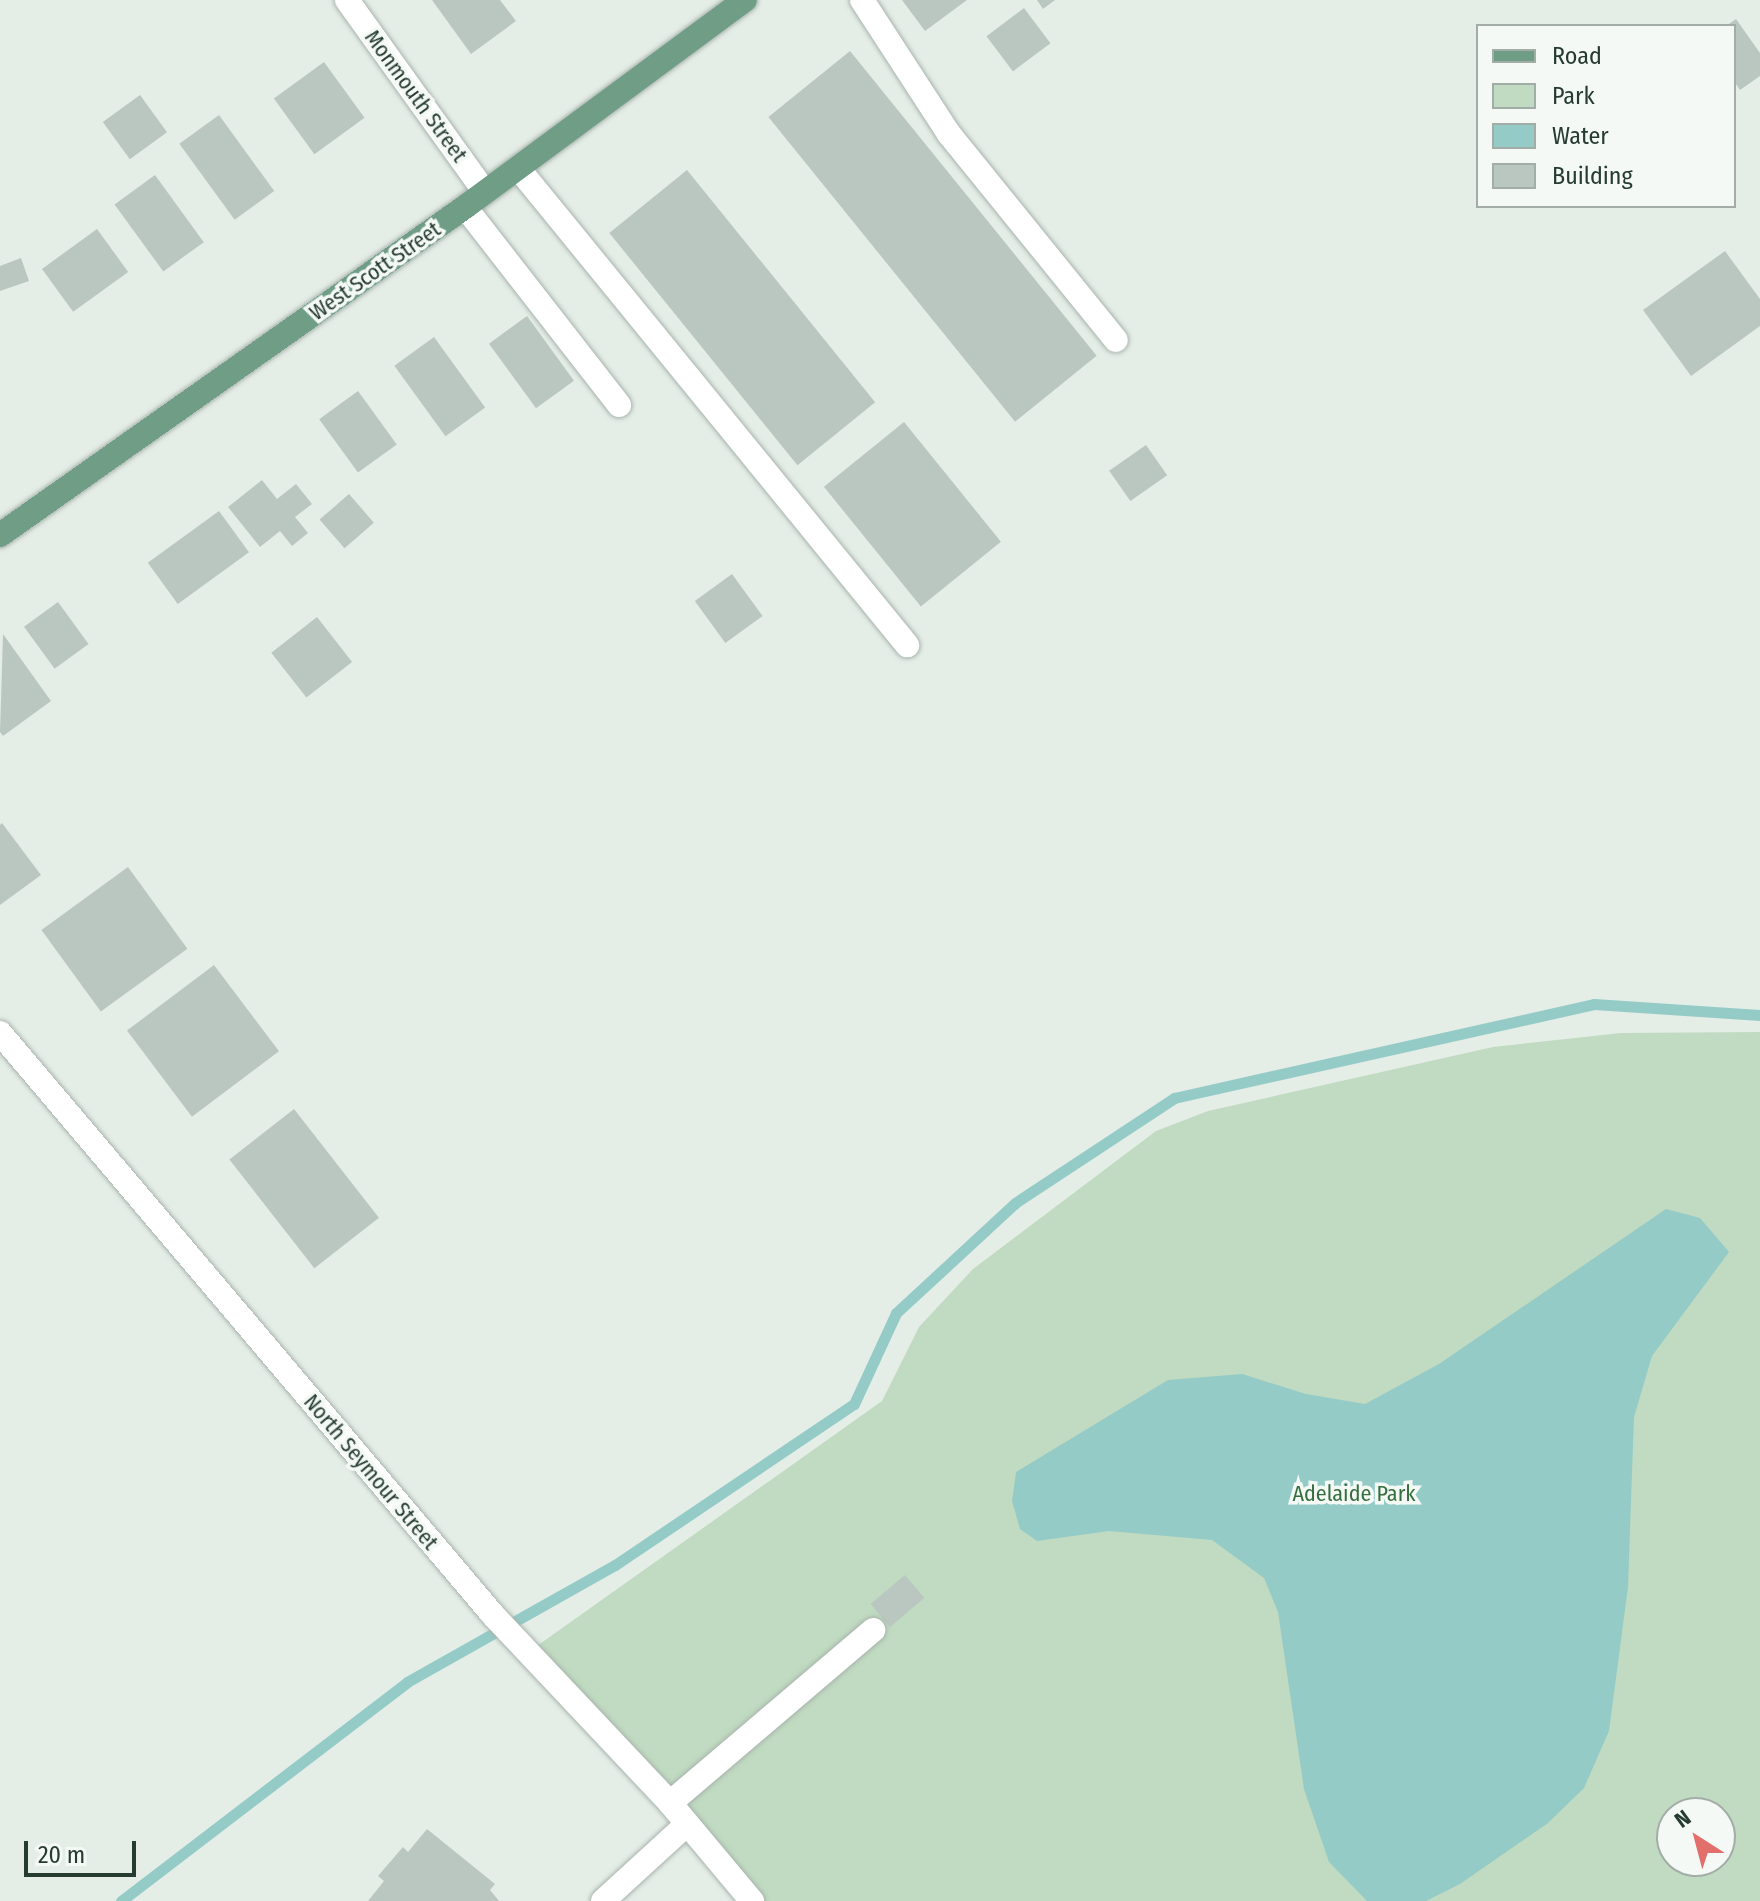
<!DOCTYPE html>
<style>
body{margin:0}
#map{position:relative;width:1760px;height:1901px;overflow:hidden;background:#e5ede7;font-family:"Fira Sans Condensed",sans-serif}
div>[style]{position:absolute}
.green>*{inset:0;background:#c0dbc1}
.water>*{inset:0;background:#94cbc7}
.stream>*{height:11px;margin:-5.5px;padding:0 5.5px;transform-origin:5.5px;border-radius:5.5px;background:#94cbc7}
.building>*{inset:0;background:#bac7c0;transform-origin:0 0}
.roads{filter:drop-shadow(0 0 2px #a8b4ad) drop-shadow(0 0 2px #a8b4ad)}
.minor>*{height:24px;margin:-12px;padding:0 12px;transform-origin:12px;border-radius:12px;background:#fff}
.major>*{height:24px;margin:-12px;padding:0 12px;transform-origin:12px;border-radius:12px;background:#6f9d86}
span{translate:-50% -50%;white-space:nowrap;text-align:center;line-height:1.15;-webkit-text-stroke:7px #f5f9f6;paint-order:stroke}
.street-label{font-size:22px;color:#263c31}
.park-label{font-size:22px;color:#356f3e}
.legend{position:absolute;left:1476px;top:24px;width:260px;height:184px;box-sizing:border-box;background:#f5f9f6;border:2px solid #a2ada7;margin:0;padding:10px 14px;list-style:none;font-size:24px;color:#263c31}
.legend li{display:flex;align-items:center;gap:16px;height:40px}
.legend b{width:40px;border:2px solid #a2ada7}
.north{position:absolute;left:1656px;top:1797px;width:80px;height:80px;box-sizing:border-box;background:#f5f9f6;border:2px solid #a2ada7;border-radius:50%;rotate:324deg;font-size:22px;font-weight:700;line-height:32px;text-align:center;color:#263c31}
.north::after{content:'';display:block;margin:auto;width:28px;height:36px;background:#e36f6d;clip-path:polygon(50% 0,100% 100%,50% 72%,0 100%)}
.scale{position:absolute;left:24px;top:1841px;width:112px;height:36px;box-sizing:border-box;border:4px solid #263c31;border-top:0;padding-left:10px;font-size:24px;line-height:28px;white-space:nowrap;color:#263c31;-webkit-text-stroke:6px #f5f9f6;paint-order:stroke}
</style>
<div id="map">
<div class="green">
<div style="clip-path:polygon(evenodd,1760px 1032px,1760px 1901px,752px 1901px,527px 1653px,882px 1401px,919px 1327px,973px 1269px,1156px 1131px,1208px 1111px,1493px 1047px,1621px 1033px,1760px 1032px,1672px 1813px,1720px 1813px,1720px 1861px,1672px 1861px,1672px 1813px)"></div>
</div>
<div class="water">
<div style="clip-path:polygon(1666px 1209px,1700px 1218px,1729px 1252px,1652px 1356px,1634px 1417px,1628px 1587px,1609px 1731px,1584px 1788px,1548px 1823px,1460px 1884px,1426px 1901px,1367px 1901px,1329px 1862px,1304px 1789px,1278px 1612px,1264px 1578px,1212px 1540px,1109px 1531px,1037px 1541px,1020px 1529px,1012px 1501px,1016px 1472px,1168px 1380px,1242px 1374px,1306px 1394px,1365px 1404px,1439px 1364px)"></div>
</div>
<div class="stream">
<div style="left:121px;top:1901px;width:360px;rotate:-37.4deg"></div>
<div style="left:407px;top:1682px;width:239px;rotate:-29.4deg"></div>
<div style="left:615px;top:1565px;width:288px;rotate:-34deg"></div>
<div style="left:854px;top:1404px;width:100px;rotate:-65.2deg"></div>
<div style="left:896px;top:1313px;width:162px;rotate:-42.7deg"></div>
<div style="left:1015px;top:1203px;width:191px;rotate:-33.4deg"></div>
<div style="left:1174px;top:1098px;width:430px;rotate:-12.6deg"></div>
<div style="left:1594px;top:1004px;width:166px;rotate:3.8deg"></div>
</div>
<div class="building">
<div style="clip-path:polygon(432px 0,500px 0,516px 21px,471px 54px)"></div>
<div style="clip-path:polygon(902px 0,967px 0,925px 31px)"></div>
<div style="clip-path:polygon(1037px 0,1055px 0,1043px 9px)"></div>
<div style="left:1024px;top:8px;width:44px;height:47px;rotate:53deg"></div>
<div style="clip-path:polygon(1736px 19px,1760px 53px,1760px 76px,1740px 90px,1734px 81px,1734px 26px,1726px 26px)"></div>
<div style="left:850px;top:51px;width:392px;height:105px;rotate:51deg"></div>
<div style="left:324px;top:62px;width:69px;height:62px;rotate:54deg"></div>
<div style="left:140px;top:95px;width:46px;height:46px;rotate:54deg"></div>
<div style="left:219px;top:115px;width:94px;height:49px;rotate:54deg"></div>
<div style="left:687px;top:170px;width:299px;height:100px;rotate:51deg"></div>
<div style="left:155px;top:175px;width:83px;height:50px;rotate:54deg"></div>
<div style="left:97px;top:229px;width:53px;height:68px;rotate:54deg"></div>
<div style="clip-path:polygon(1725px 251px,1760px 299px,1760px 326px,1691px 376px,1643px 310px)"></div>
<div style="clip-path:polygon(21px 258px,29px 281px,0 291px,0 266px)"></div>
<div style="left:527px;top:316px;width:80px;height:47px;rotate:54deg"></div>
<div style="left:434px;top:337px;width:87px;height:49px;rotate:54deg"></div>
<div style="left:358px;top:391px;width:66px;height:48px;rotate:54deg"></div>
<div style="left:904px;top:422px;width:154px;height:103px;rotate:51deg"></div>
<div style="left:1146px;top:445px;width:37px;height:45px;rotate:55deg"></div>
<div style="clip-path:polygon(262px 480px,277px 499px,296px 484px,312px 504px,295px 517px,308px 533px,292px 546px,280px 531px,260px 547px,228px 507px)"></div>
<div style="left:349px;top:494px;width:38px;height:39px;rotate:49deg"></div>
<div style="left:219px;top:511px;width:51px;height:88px;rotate:54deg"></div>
<div style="left:732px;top:574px;width:52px;height:46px;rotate:54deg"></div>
<div style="left:58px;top:602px;width:52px;height:42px;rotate:54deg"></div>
<div style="left:317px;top:617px;width:57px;height:58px;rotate:52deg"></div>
<div style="clip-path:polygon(3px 634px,51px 701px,3px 736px,0 732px)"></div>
<div style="clip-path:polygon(2px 823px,41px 875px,0 905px,0 825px)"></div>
<div style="left:128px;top:867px;width:101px;height:107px;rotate:54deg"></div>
<div style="left:214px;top:965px;width:108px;height:109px;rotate:53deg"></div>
<div style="left:294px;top:1109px;width:138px;height:82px;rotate:52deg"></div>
<div style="left:905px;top:1575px;width:30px;height:45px;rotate:50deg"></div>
<div style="clip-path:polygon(427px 1829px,495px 1884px,490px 1890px,499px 1901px,368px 1901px,384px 1881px,378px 1876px,403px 1847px,408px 1852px)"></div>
</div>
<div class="roads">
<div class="minor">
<div style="left:347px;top:0;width:236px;rotate:54.3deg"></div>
<div style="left:862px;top:0;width:160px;rotate:57deg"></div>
<div style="left:949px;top:134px;width:265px;rotate:51deg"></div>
<div style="left:518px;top:168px;width:616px;rotate:50.8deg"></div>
<div style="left:465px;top:207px;width:251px;rotate:52.1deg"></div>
<div style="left:0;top:1033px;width:763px;rotate:49.73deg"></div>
<div style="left:493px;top:1615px;width:258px;rotate:46.7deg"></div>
<div style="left:670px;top:1803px;width:128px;rotate:50.1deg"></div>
<div style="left:670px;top:1803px;width:267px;rotate:-40.4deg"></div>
<div style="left:603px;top:1901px;width:114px;rotate:-42.5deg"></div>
</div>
<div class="major">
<div style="left:0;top:535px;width:569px;rotate:-35.2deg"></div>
<div style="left:465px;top:207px;width:348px;rotate:-36.5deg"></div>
</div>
</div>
<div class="street-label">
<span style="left:416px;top:96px;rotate:54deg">Monmouth Street</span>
<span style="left:375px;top:271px;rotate:-35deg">West Scott Street</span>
<span style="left:371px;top:1472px;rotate:50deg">North Seymour Street</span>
</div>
<div class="park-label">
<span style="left:1354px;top:1494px">Adelaide Park</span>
</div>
<ul class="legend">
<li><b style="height:10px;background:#6f9d86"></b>Road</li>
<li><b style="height:22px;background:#c0dbc1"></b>Park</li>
<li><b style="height:22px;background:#94cbc7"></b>Water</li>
<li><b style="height:22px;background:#bac7c0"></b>Building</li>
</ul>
<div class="north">N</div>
<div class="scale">20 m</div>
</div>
